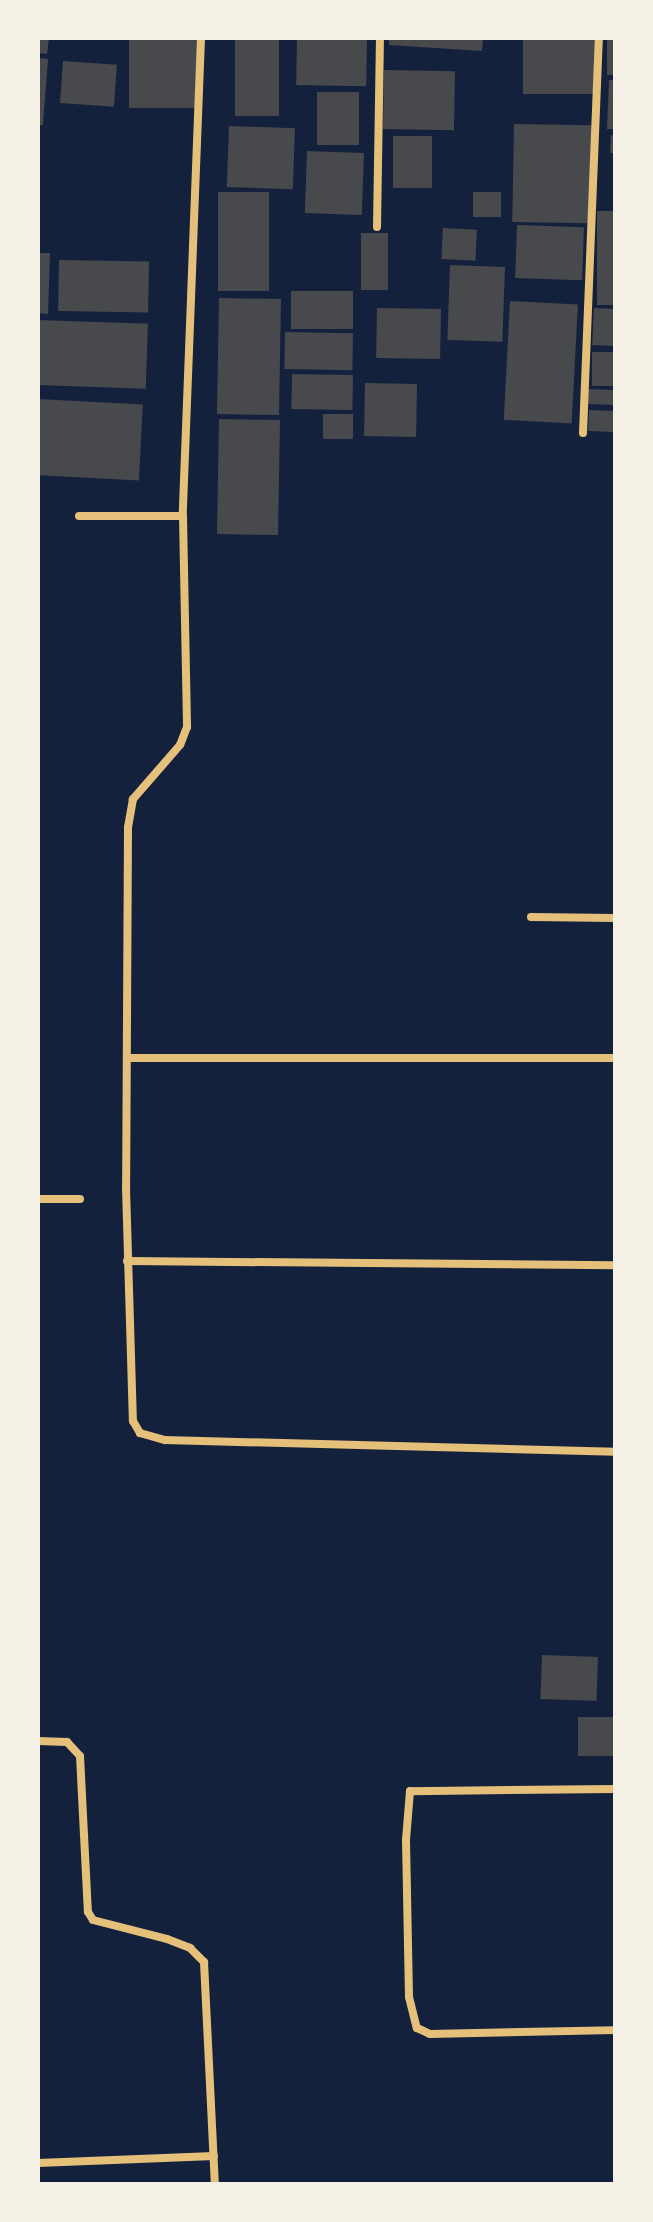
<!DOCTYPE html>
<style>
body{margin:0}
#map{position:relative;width:653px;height:2222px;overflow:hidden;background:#14213d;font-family:"Noto Serif",serif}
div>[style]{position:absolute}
.building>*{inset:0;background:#48494c;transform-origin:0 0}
.minor>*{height:8px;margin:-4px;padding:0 4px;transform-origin:4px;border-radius:4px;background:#e5c07b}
span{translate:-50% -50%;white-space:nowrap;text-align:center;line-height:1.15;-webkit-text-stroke:8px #f6f1e7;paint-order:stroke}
.frame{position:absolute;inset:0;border:40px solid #f6f1e7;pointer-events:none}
</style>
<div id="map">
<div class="building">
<div style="clip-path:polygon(38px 38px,49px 38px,47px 54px,38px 53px)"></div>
<div style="left:129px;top:38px;width:69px;height:70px"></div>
<div style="left:235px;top:38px;width:44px;height:78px"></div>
<div style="left:297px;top:38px;width:70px;height:47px;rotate:1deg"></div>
<div style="clip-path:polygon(389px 38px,483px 38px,482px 51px,389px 45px)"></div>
<div style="left:523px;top:38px;width:72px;height:56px"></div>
<div style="left:607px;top:38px;width:8px;height:37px"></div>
<div style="clip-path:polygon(38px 58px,48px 59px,43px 125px,38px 125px)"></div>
<div style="left:63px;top:61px;width:54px;height:42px;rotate:4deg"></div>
<div style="left:384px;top:70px;width:71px;height:59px;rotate:1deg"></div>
<div style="clip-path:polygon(609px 80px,615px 80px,615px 129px,607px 129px)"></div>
<div style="left:317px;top:92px;width:42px;height:53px"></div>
<div style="left:514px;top:124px;width:78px;height:98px;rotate:1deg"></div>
<div style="left:229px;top:126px;width:66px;height:61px;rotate:2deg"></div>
<div style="clip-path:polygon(611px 135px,615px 136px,615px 153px,610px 153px)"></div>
<div style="left:393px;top:136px;width:39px;height:52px"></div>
<div style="left:307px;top:151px;width:57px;height:62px;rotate:2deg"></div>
<div style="left:218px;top:192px;width:51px;height:99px"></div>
<div style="left:473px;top:192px;width:28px;height:25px"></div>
<div style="left:597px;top:211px;width:18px;height:94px"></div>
<div style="left:517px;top:225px;width:67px;height:53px;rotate:2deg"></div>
<div style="left:443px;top:228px;width:34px;height:31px;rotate:3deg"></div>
<div style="left:361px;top:233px;width:27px;height:57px"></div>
<div style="clip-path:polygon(38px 253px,50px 253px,48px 314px,38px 313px)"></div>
<div style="left:59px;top:260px;width:90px;height:51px;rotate:1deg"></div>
<div style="left:450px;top:265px;width:55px;height:75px;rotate:2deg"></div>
<div style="left:291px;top:291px;width:62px;height:38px"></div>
<div style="left:219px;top:298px;width:62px;height:116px;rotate:1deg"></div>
<div style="left:510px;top:301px;width:68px;height:119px;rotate:3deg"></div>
<div style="left:377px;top:308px;width:64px;height:50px;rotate:1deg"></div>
<div style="left:594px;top:308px;width:21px;height:37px;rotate:3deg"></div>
<div style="left:38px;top:320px;width:110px;height:65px;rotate:2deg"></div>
<div style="left:285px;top:332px;width:68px;height:37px;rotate:1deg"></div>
<div style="left:592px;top:352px;width:23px;height:34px"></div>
<div style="left:292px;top:374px;width:61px;height:35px;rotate:1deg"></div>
<div style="left:365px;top:383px;width:52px;height:53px;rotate:1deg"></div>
<div style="left:588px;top:389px;width:27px;height:15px;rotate:2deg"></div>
<div style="left:38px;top:399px;width:105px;height:76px;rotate:3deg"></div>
<div style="left:589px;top:410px;width:26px;height:21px;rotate:2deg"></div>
<div style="left:323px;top:414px;width:30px;height:25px"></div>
<div style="left:219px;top:419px;width:61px;height:115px;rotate:1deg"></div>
<div style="left:542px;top:1655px;width:56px;height:44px;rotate:2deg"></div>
<div style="left:578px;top:1717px;width:37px;height:39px"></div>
</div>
<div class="minor">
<div style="left:201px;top:38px;width:478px;rotate:92.2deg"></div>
<div style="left:183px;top:516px;width:211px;rotate:88.9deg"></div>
<div style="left:187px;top:727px;width:19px;rotate:111deg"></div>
<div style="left:180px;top:745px;width:72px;rotate:131deg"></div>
<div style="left:133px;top:799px;width:29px;rotate:100deg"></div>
<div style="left:128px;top:828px;width:360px;rotate:90.3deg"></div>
<div style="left:126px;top:1188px;width:233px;rotate:88.3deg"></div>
<div style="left:133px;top:1421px;width:14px;rotate:60deg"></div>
<div style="left:140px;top:1433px;width:26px;rotate:16deg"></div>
<div style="left:165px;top:1440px;width:450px;rotate:1.5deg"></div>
<div style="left:377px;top:227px;width:189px;rotate:-89.1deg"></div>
<div style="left:583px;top:433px;width:395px;rotate:-87.7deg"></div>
<div style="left:79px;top:516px;width:104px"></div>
<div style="left:531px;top:917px;width:84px;rotate:0.7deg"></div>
<div style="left:127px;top:1058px;width:488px"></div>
<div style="left:38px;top:1199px;width:42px"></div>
<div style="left:127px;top:1261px;width:488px;rotate:0.5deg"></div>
<div style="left:38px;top:1741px;width:29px;rotate:2deg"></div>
<div style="left:67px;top:1742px;width:19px;rotate:47deg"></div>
<div style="left:80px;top:1756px;width:156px;rotate:87.1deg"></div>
<div style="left:88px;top:1912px;width:9px;rotate:58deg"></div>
<div style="left:93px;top:1920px;width:76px;rotate:14.4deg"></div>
<div style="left:167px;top:1939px;width:25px;rotate:21deg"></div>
<div style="left:190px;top:1948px;width:20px;rotate:45deg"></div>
<div style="left:204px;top:1962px;width:222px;rotate:87.2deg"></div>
<div style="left:615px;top:1789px;width:205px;rotate:179.4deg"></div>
<div style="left:410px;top:1791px;width:49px;rotate:94.7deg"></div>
<div style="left:406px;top:1840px;width:157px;rotate:88.9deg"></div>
<div style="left:409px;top:1997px;width:32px;rotate:76deg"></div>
<div style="left:417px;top:2028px;width:14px;rotate:25deg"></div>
<div style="left:430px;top:2034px;width:185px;rotate:-1.2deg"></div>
<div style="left:38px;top:2163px;width:176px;rotate:-2.3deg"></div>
</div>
<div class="frame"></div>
</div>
